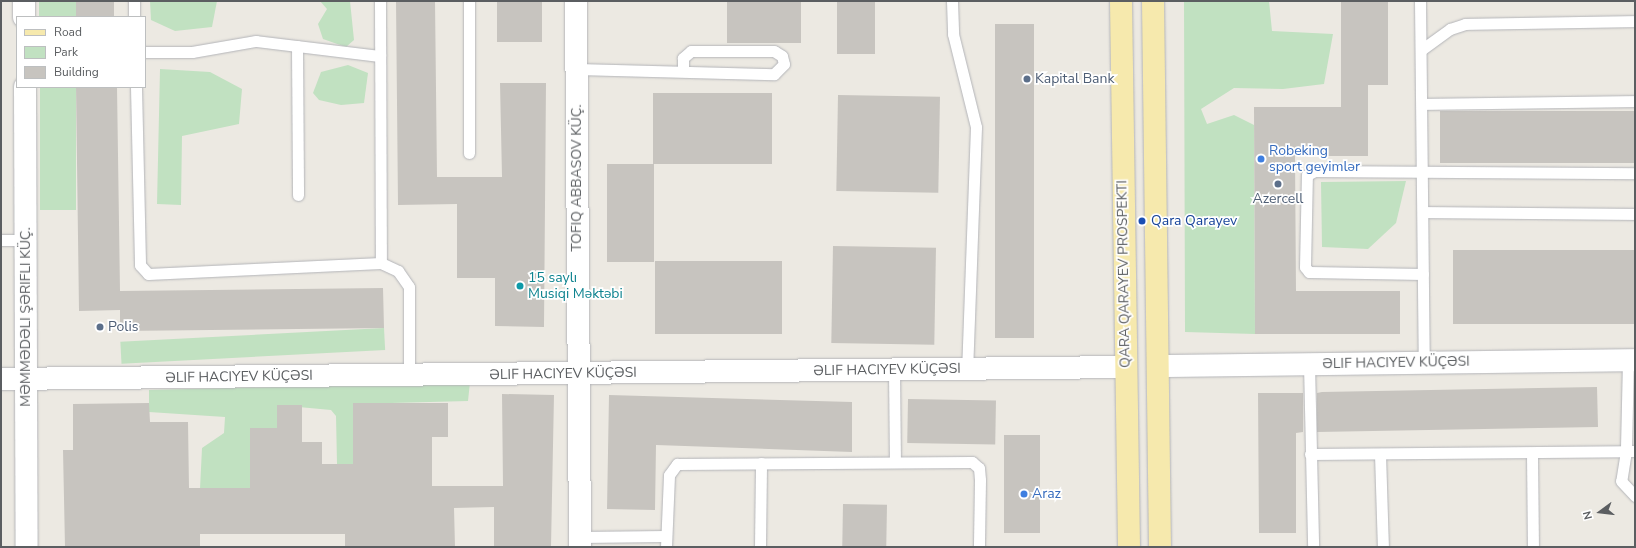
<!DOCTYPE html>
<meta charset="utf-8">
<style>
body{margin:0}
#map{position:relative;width:1636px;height:548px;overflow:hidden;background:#ece9e2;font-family:"Nunito Sans",sans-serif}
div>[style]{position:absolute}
.green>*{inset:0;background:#c1e1c1;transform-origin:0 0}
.building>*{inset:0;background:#c7c4bf;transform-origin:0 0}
.roads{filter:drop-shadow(0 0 1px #b3b4b8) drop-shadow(0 0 1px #b3b4b8)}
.service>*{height:11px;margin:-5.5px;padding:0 5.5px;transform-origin:5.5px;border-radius:5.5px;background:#fff}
.minor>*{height:22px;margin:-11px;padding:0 11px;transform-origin:11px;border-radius:11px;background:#fff}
.tertiary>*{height:22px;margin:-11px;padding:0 11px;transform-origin:11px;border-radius:11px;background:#fff}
.primary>*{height:22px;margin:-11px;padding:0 11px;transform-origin:11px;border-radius:11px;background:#f6e9ad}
.dots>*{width:11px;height:11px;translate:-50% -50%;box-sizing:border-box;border:2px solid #fff;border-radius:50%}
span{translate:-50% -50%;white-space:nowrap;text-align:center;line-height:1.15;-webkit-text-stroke:3.5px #fff;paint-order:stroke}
.service-label{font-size:14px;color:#4e5e75}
.left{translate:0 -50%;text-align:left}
.shop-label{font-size:14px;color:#366cbe}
.street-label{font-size:14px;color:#5b5e61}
.transit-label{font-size:14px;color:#164399}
.culture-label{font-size:14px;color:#0d838f}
.frame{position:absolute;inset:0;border:2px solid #5b5e61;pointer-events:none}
.legend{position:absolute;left:16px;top:16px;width:130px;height:72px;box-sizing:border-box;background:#fff;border:1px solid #bdbfc0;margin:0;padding:5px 7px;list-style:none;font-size:12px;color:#5b5e61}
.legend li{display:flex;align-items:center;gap:8px;height:20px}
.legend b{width:20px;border:1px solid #bdbfc0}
.north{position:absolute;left:1580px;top:492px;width:40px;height:40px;-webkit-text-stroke:3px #fff;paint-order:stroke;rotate:255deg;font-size:11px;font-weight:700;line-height:16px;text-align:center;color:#5b5e61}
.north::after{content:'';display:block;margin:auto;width:14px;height:18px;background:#5b5e61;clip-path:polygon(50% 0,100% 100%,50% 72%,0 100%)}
</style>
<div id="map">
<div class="green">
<div style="left:39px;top:1px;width:37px;height:16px"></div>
<div style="clip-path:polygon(150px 1px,217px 1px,212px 27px,175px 31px,151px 20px)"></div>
<div style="clip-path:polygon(320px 1px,350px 1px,354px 40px,346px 47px,323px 39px,318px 24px,327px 9px)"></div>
<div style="clip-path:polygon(1184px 1px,1269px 1px,1272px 31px,1333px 34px,1324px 84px,1283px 89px,1234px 88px,1201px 109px,1207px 124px,1234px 115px,1254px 125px,1255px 334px,1185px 332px)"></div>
<div style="clip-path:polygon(348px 65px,368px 73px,364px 103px,341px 105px,319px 100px,313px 93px,321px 72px)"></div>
<div style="clip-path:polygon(160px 69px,210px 72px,242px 89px,239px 124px,182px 136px,181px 205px,157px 204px)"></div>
<div style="left:40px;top:87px;width:36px;height:123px"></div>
<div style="clip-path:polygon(1406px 181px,1396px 223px,1368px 249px,1322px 247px,1321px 182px)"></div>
<div style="left:384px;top:328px;width:22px;height:264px;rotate:87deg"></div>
<div style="clip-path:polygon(470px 382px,468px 401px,353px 404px,353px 464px,337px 464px,336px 416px,331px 410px,277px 405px,277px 428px,250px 428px,250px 488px,200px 489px,202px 448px,224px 433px,225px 417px,149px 412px,149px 390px)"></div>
</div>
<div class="building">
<div style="left:76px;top:1px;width:38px;height:16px"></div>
<div style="clip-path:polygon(396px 1px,435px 1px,437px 177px,502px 177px,500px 83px,546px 83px,544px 327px,495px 326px,495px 278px,457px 278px,457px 204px,398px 205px)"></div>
<div style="left:497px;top:1px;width:45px;height:41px"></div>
<div style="left:727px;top:1px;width:74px;height:42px"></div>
<div style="left:837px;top:1px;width:38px;height:53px"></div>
<div style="clip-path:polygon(1341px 1px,1388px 1px,1388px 85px,1368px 85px,1368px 156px,1295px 156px,1296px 291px,1400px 291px,1400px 334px,1255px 334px,1254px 107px,1341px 107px)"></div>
<div style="left:995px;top:24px;width:39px;height:314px"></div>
<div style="clip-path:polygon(76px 87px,117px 87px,120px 291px,383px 288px,384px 328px,120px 331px,120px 310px,79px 311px)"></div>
<div style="left:653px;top:93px;width:119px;height:71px"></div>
<div style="left:838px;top:95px;width:102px;height:96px;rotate:1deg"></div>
<div style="left:1635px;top:111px;width:52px;height:195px;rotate:90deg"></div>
<div style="left:607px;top:164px;width:47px;height:98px"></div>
<div style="left:833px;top:246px;width:103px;height:97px;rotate:1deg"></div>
<div style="left:1453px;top:250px;width:182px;height:74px"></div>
<div style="left:782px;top:261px;width:73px;height:127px;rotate:90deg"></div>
<div style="clip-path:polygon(1597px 387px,1598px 427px,1317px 432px,1317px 393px,1322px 392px)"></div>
<div style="clip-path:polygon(1258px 393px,1303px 393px,1303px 432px,1296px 433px,1296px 533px,1259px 533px)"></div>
<div style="clip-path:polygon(502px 394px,554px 395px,551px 547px,494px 547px,494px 507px,454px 508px,455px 547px,345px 547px,345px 534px,200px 534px,200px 547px,65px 547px,63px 450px,73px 450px,73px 404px,149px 403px,150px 422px,188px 422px,189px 488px,250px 488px,250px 428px,277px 428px,277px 405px,302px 405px,302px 442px,322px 442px,322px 464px,353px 464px,353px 403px,448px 403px,448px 437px,432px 437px,432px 486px,503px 486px)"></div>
<div style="clip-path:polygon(609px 395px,852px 402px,852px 452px,656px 445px,655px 510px,607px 509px)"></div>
<div style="left:908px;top:399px;width:88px;height:44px;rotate:1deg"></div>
<div style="left:1004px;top:435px;width:36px;height:98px"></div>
<div style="left:843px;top:504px;width:44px;height:43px;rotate:1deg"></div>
</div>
<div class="roads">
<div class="service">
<div style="left:134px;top:1px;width:16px;rotate:90deg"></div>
<div style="left:380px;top:1px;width:262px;rotate:89.8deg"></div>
<div style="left:469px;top:1px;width:152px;rotate:90deg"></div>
<div style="left:952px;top:1px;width:33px;rotate:88deg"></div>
<div style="left:953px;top:34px;width:96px;rotate:76.1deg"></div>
<div style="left:976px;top:127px;width:242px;rotate:92.1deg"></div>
<div style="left:1420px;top:1px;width:362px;rotate:89.4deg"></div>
<div style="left:297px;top:46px;width:149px;rotate:89.6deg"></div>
<div style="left:1421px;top:50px;width:36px;rotate:-36deg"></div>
<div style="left:1450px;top:29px;width:16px;rotate:-18deg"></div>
<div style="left:1465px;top:24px;width:170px;rotate:-1deg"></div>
<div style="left:145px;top:52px;width:47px"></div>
<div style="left:192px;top:52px;width:65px;rotate:-9.8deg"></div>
<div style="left:256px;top:41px;width:125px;rotate:6.9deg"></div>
<div style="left:577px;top:69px;width:197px;rotate:1.5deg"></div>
<div style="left:774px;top:74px;width:14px;rotate:-45deg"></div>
<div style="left:784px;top:64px;width:8px;rotate:-104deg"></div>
<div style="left:782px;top:56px;width:9px;rotate:-148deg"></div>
<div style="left:774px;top:51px;width:83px;rotate:180deg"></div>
<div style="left:691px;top:51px;width:11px;rotate:139deg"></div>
<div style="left:683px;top:58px;width:13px;rotate:90deg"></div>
<div style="left:136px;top:87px;width:178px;rotate:88.7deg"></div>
<div style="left:140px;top:265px;width:12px;rotate:48deg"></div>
<div style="left:148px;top:274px;width:233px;rotate:-2.7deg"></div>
<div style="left:381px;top:263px;width:19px;rotate:25deg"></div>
<div style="left:398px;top:271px;width:19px;rotate:55deg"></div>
<div style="left:409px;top:287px;width:88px;rotate:90deg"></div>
<div style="left:1422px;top:104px;width:213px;rotate:-0.8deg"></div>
<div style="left:1423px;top:212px;width:212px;rotate:0.5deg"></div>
<div style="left:1px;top:240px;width:25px"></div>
<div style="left:1423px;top:274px;width:114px;rotate:-179deg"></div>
<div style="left:1309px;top:272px;width:6px;rotate:-129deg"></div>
<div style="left:1305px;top:267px;width:92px;rotate:-88.8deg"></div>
<div style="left:1307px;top:175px;width:9px;rotate:-27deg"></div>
<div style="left:1315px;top:171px;width:320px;rotate:0.4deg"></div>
<div style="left:1628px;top:360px;width:91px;rotate:91.3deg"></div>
<div style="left:1626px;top:451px;width:9px"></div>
<div style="left:1309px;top:364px;width:183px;rotate:88.7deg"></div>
<div style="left:894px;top:370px;width:92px;rotate:89.4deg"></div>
<div style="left:1310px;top:454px;width:316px;rotate:-0.5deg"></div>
<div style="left:1626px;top:451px;width:30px;rotate:99deg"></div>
<div style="left:1621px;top:481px;width:21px;rotate:47deg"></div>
<div style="left:1380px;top:454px;width:93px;rotate:88.2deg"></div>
<div style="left:1532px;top:454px;width:93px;rotate:89.4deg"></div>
<div style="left:580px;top:537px;width:86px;rotate:-0.7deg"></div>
<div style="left:666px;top:547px;width:72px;rotate:-87.6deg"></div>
<div style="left:669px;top:475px;width:14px;rotate:-54deg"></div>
<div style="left:677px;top:464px;width:295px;rotate:-0.4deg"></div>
<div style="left:972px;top:462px;width:9px;rotate:41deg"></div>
<div style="left:979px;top:468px;width:12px;rotate:85deg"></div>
<div style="left:980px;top:480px;width:67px;rotate:90.9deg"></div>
<div style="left:760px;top:547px;width:84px;rotate:-89.3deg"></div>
</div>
<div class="minor">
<div style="left:576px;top:1px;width:546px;rotate:89.58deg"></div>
<div style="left:1158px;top:366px;width:477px;rotate:-0.7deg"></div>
<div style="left:1px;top:379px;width:1124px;rotate:-0.61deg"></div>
</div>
<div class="tertiary">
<div style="left:24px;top:1px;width:16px;rotate:90deg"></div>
<div style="left:25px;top:87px;width:460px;rotate:89.8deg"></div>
</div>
<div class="primary">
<div style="left:1121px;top:1px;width:546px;rotate:89.16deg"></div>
<div style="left:1153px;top:1px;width:546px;rotate:89.27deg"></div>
</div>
</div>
<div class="dots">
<div style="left:1027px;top:79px;background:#5c6f8a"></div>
<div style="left:1261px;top:159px;background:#3f7fe0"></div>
<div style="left:1278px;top:184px;background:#5c6f8a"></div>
<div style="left:1142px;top:221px;background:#1a4fb4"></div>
<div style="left:520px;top:286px;background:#0f9aa8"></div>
<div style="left:100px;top:327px;background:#5c6f8a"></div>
<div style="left:1024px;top:494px;background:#3f7fe0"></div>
</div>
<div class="service-label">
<span class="left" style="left:1035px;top:79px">Kapital Bank</span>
<span style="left:1278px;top:199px">Azercell</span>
<span class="left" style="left:108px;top:327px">Polis</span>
</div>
<div class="shop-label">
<span class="left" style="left:1269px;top:159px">Robeking<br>sport geyimlər</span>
<span class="left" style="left:1032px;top:494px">Araz</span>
</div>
<div class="street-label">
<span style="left:577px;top:178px;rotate:-90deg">TOFIQ ABBASOV KÜÇ.</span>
<span style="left:1124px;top:274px;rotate:-91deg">QARA QARAYEV PROSPEKTI</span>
<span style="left:26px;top:317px;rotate:-90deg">MƏMMƏDƏLI ŞƏRIFLI KÜÇ.</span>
<span style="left:1396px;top:363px;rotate:-1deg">ƏLIF HACIYEV KÜÇƏSI</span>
<span style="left:887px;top:370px;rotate:-1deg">ƏLIF HACIYEV KÜÇƏSI</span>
<span style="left:563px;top:374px;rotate:-1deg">ƏLIF HACIYEV KÜÇƏSI</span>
<span style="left:239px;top:377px;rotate:-1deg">ƏLIF HACIYEV KÜÇƏSI</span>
</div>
<div class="transit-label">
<span class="left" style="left:1151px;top:221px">Qara Qarayev</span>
</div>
<div class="culture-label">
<span class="left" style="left:528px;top:286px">15 saylı<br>Musiqi Məktəbi</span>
</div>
<div class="frame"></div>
<ul class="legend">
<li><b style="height:5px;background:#f6e9ad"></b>Road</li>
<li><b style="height:11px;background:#c1e1c1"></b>Park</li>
<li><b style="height:11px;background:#c7c4bf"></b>Building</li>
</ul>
<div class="north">N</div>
</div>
